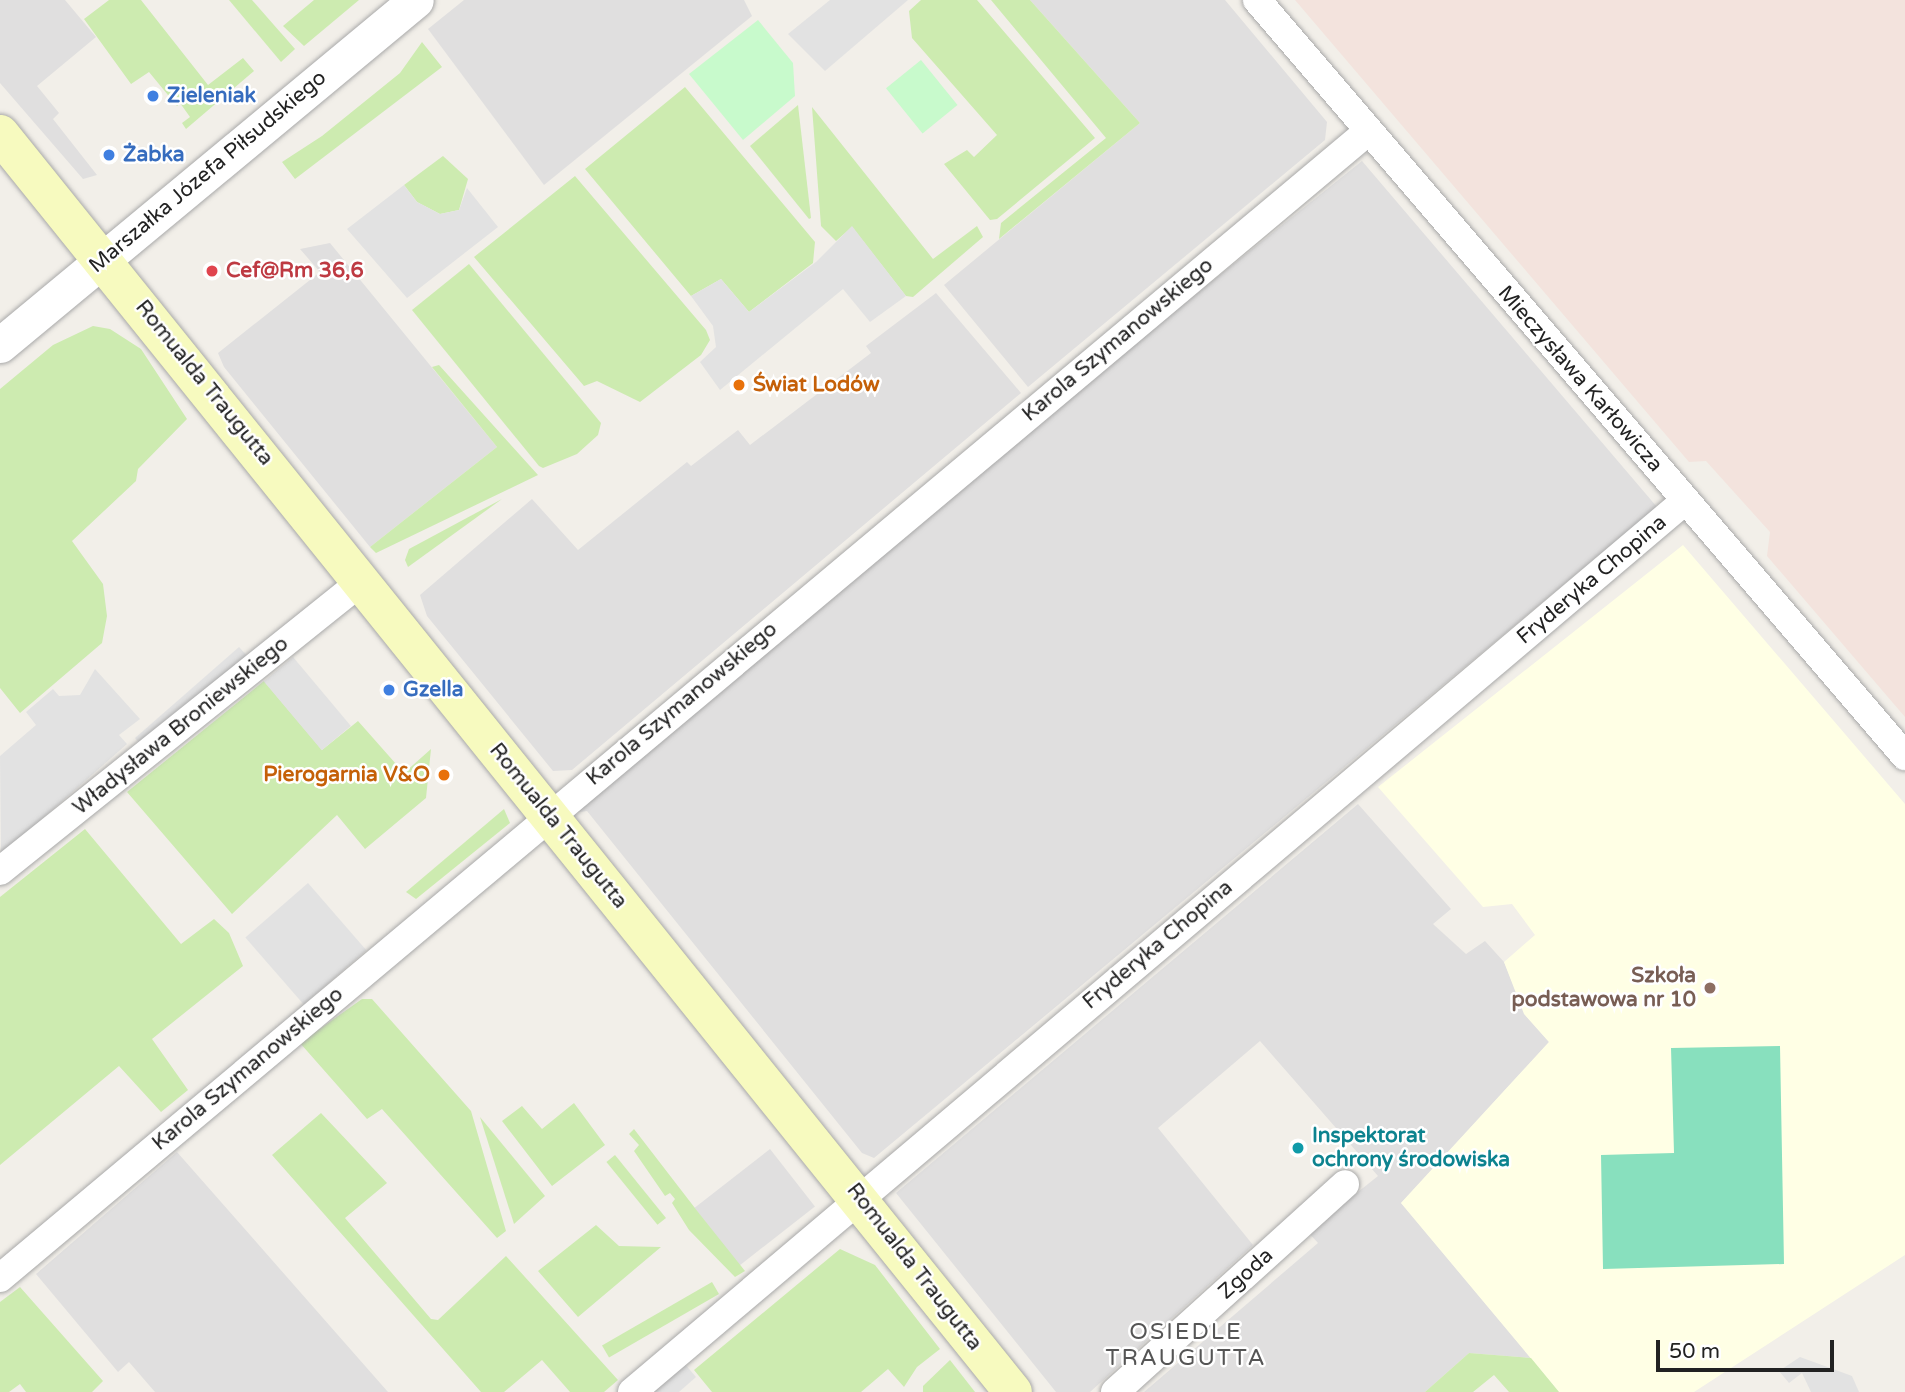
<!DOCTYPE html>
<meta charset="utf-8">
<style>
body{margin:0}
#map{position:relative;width:1905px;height:1392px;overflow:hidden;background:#f2efe9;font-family:"Varela Round",sans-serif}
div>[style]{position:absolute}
.residential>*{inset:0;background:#e0dfdf;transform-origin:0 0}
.education>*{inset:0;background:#ffffe5}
.military>*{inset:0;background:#f3e3dd}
.grass>*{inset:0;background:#cdebb0;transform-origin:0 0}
.park>*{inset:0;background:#c8facc;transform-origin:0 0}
.pitch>*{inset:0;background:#88e0be}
.parking>*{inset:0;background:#e2e2e2;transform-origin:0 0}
.roads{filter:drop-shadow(0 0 2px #a9a9a9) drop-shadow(0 0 2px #a9a9a9)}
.minor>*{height:28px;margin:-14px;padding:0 14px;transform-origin:14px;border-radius:14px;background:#fff}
.tertiary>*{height:35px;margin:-17.5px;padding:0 17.5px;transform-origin:17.5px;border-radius:17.5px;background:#fff}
.secondary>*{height:38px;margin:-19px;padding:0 19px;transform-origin:19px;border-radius:19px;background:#f7fabf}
.dots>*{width:19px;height:19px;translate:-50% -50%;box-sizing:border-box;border:4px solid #fff;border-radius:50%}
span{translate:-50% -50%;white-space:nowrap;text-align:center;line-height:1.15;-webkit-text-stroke:5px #fff;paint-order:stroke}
.shop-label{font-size:21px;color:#366cbe;font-weight:700}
.left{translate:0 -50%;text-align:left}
.street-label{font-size:21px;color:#222}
.health-label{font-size:21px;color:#be3a42;font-weight:700}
.food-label{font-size:21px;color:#c56008;font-weight:700}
.right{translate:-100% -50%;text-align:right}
.education-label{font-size:21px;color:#785e54;font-weight:700}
.culture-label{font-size:21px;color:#0d838f;font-weight:700}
.neighbourhood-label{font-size:23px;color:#555;letter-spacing:2px}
.scale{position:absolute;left:1656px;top:1340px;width:178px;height:32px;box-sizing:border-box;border:4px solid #222;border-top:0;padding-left:9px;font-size:21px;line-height:24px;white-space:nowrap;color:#222;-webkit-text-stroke:5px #fff;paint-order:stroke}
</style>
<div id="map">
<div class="residential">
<div style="clip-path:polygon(0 0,65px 0,96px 37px,37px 86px,59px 113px,53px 119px,97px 175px,83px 179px,0 83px)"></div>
<div style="clip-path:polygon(464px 0,744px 0,752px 16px,544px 185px,428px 29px)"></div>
<div style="clip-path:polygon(1030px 0,1225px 0,1327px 122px,1325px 140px,1028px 387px,944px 285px,1140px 123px)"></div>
<div style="clip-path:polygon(1362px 161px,1657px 507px,874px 1158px,862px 1153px,587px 811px,544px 817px)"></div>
<div style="clip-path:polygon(330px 243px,497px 447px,370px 547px,224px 367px,218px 353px,320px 272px,300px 249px)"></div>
<div style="clip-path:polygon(936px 293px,1021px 393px,572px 770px,553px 771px,427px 616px,420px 595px,532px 499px,578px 550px,687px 462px,691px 466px,738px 430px,750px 445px,871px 353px,866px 346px)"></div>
<div style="clip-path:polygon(1358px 804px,1451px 909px,1433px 924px,1466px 954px,1485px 941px,1504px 962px,1526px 1016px,1549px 1042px,1401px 1203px,1531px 1358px,1469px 1353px,1425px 1392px,1144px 1392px,1318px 1243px,1308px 1232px,1378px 1176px,1260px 1041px,1158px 1128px,1253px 1245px,1090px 1392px,1056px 1392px,896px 1193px)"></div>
<div style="left:770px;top:1149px;width:73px;height:96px;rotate:52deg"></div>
<div style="clip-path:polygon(177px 1152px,388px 1392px,155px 1392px,129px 1362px,118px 1372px,36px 1274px)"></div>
</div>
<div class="education">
<div style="clip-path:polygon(1683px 545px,1905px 804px,1905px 1255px,1694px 1392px,1559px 1392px,1401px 1203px,1549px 1042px,1524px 1014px,1504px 962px,1535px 935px,1512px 904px,1483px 907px,1378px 787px)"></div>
</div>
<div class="military">
<div style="clip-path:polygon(1295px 0,1905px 0,1905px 717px,1767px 556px,1770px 532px,1706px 461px,1689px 462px)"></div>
</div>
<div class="grass">
<div style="clip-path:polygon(109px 0,141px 0,208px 85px,243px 58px,254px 71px,186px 129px,182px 123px,190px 117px,180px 103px,177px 106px,149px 72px,131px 84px,84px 19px)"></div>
<div style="clip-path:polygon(229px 0,252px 0,295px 49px,281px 62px)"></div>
<div style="clip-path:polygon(314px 0,359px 0,304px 46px,283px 26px)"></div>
<div style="clip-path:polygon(921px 0,977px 0,1095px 138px,997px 219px,990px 220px,944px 164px,967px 150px,974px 157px,997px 135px,912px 38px,909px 11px)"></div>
<div style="clip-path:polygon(991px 0,1030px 0,1140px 123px,999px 239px,1001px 223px,1106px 138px)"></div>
<div style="clip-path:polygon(422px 42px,442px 67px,295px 179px,282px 162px,322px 136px,400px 73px)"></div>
<div style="clip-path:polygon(685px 87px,815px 242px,813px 263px,749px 312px,721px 279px,691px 296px,585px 169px)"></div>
<div style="clip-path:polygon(798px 105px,811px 218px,809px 219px,750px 146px)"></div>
<div style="clip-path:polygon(812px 107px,933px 259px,977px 226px,983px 237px,913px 297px,906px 296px,852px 227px,836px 241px,821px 226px)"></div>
<div style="clip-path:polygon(443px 156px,468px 179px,459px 210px,440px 214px,417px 202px,404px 185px)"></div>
<div style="clip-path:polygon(575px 176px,706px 330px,710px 340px,701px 355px,640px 402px,597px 381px,584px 386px,474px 257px)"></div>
<div style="clip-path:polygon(469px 264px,601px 423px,598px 435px,577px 454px,543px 468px,539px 466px,412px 310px)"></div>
<div style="clip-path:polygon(93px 326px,110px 329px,141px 349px,187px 419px,138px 469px,136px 481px,72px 541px,103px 584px,107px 616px,102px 643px,20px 713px,0 688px,0 389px,53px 345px)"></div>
<div style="clip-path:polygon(439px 365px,538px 475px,376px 553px,370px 547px,497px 447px,432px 367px)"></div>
<div style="clip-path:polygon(502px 499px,408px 567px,405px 560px,409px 549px)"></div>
<div style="clip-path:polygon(264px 681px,322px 750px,358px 721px,404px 773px,431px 749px,426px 798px,365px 849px,337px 815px,232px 914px,127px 792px)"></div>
<div style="clip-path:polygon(504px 809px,510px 823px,416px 899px,406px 892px)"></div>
<div style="clip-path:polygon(85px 829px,181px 944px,214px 919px,229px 933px,243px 966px,152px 1039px,188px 1090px,161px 1112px,119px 1066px,0 1165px,0 897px)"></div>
<div style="clip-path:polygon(362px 999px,372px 999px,471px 1111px,506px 1231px,497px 1238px,382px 1109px,367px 1119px,300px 1043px)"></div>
<div style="clip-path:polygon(574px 1103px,605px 1145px,552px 1186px,502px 1121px,522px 1106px,542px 1129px)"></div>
<div style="clip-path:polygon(321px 1113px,387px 1183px,345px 1218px,431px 1319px,438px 1320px,506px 1256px,618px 1380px,604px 1392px,570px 1392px,542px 1360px,504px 1392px,481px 1392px,272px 1155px)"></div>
<div style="clip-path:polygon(480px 1117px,545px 1196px,514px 1224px)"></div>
<div style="clip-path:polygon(634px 1129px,698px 1212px,745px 1271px,735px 1277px,689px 1230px,672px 1203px,675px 1199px,670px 1193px,665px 1196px,634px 1151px,639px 1145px,629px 1134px)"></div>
<div style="left:615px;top:1155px;width:81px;height:11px;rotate:51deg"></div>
<div style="clip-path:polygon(596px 1225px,619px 1246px,661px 1247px,578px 1317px,538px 1271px)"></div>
<div style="clip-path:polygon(840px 1249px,875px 1265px,940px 1349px,917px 1367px,904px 1387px,888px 1369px,861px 1392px,712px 1392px,694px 1370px)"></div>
<div style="left:712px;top:1282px;width:14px;height:127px;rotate:60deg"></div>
<div style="clip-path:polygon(20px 1287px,103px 1381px,92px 1392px,26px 1392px,20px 1384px,9px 1392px,0 1392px,0 1302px)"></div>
<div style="clip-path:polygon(1469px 1353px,1531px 1358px,1559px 1392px,1509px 1392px,1494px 1375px,1473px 1392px,1425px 1392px)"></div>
<div style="clip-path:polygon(950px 1360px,975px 1392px,923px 1392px,923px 1386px)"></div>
</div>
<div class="park">
<div style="clip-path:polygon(758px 20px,793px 63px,795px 96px,743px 140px,689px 74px)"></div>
<div style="left:921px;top:60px;width:58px;height:45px;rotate:51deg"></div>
</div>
<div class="pitch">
<div style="clip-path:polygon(1780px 1046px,1784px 1264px,1603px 1269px,1601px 1155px,1674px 1153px,1671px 1048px)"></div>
</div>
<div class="parking">
<div style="clip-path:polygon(830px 0,908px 0,825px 71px,788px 34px)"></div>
<div style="clip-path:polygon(404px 185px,417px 202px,440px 214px,459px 210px,467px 188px,498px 227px,407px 298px,347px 229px)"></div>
<div style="clip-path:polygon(852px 226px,906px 296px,870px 322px,843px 289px,720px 390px,700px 362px,716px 347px,713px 326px,691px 296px,721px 279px,749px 312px,816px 262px)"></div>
<div style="clip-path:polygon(239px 647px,252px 661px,144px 748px,135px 738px)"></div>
<div style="left:293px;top:657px;width:90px;height:38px;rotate:50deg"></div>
<div style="clip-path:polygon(95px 669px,140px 719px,119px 735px,127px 744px,1px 855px,0 756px,36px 725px,26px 712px,53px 689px,59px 696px,80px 695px)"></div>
<div style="left:308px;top:883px;width:89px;height:83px;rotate:49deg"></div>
<div style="clip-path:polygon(1800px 1357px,1852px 1376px,1859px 1392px,1811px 1392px,1802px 1373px,1789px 1383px,1779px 1371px)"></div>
<div style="clip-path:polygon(684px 1363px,696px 1377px,679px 1392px,651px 1392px)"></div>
</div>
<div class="roads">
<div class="minor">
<div style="left:1257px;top:0;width:996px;rotate:49.4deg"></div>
<div style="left:0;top:871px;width:465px;rotate:-38.7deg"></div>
<div style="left:0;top:1278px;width:1784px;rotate:-39.97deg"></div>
<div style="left:632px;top:1392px;width:1379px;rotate:-40.24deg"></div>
<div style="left:1115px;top:1392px;width:310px;rotate:-42.1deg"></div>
</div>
<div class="tertiary">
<div style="left:0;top:345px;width:540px;rotate:-39.67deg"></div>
</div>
<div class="secondary">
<div style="left:0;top:134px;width:1615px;rotate:51.16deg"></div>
</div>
</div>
<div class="dots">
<div style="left:153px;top:96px;background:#3f7fe0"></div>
<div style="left:109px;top:155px;background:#3f7fe0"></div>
<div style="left:212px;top:271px;background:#e0444e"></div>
<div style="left:739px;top:385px;background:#e8710a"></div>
<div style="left:389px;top:690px;background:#3f7fe0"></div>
<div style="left:444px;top:775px;background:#e8710a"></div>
<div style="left:1710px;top:988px;background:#8d6e63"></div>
<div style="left:1298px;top:1148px;background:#0f9aa8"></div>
</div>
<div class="shop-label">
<span class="left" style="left:167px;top:96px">Zieleniak</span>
<span class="left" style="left:123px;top:155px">Żabka</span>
<span class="left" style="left:403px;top:690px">Gzella</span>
</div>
<div class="street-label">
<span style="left:208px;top:172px;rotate:-40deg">Marszałka Józefa Piłsudskiego</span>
<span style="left:1118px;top:340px;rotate:-40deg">Karola Szymanowskiego</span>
<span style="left:1580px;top:379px;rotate:49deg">Mieczysława Karłowicza</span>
<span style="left:204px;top:383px;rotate:51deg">Romualda Traugutta</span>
<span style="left:1592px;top:580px;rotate:-40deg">Fryderyka Chopina</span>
<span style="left:682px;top:704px;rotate:-40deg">Karola Szymanowskiego</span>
<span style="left:181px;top:726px;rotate:-39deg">Władysława Broniewskiego</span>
<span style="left:558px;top:826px;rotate:51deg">Romualda Traugutta</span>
<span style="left:1158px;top:945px;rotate:-40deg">Fryderyka Chopina</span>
<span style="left:248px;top:1069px;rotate:-40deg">Karola Szymanowskiego</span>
<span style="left:914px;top:1267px;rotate:52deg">Romualda Traugutta</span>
<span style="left:1246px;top:1274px;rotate:-42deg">Zgoda</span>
</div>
<div class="health-label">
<span class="left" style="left:226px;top:271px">Cef@Rm 36,6</span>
</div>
<div class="food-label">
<span class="left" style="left:753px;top:385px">Świat Lodów</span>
<span class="right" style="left:430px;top:775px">Pierogarnia V&amp;O</span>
</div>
<div class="education-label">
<span class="right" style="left:1696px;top:988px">Szkoła<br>podstawowa nr 10</span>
</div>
<div class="culture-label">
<span class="left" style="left:1312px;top:1148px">Inspektorat<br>ochrony środowiska</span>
</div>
<div class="neighbourhood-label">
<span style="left:1186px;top:1345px">OSIEDLE<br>TRAUGUTTA</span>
</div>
<div class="scale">50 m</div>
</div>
